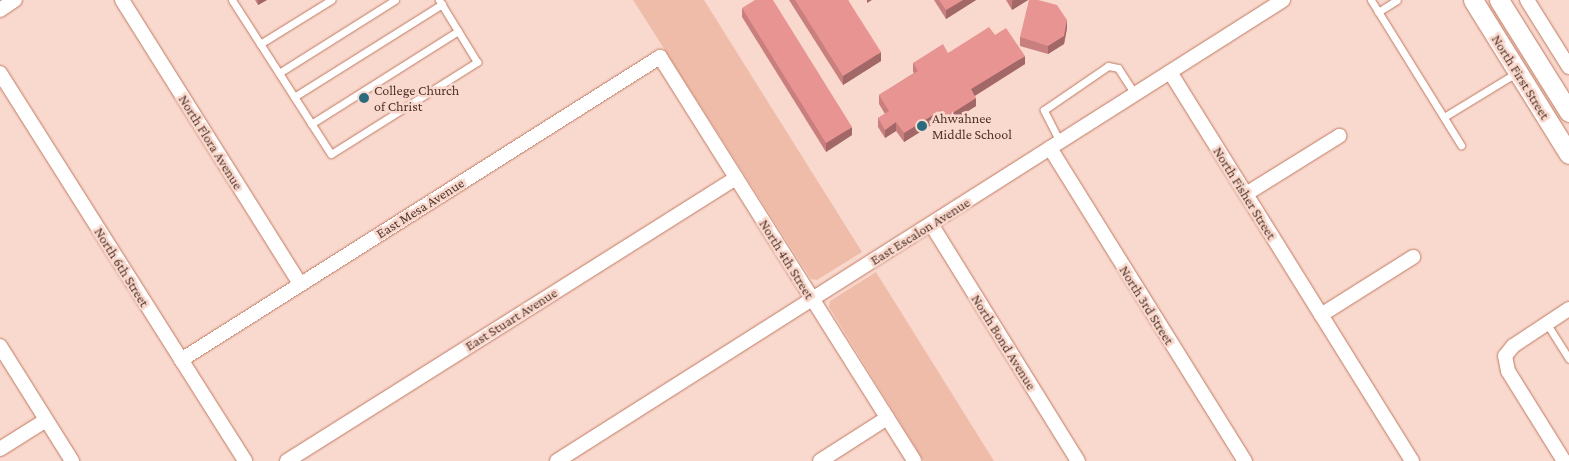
<!DOCTYPE html>
<style>
body{margin:0}
#map{position:relative;width:1569px;height:461px;overflow:hidden;background:#f9d9ce;font-family:"Crimson Pro",serif}
div>[style]{position:absolute}
.green>*{inset:0;background:#f0bcaa}
.roads{filter:drop-shadow(0 0 1px #c17a61) drop-shadow(0 0 1px #c17a61)}
.service>*{height:7px;margin:-3.5px;padding:0 3.5px;transform-origin:3.5px;border-radius:3.5px;background:#fff}
.minor>*{height:14px;margin:-7px;padding:0 7px;transform-origin:7px;border-radius:7px;background:#fff}
.secondary>*{height:19px;margin:-9.5px;padding:0 9.5px;transform-origin:9.5px;border-radius:9.5px;background:#fff}
.wall>*{inset:0;background:#c87f7e}
.shaded-wall>*{inset:0;background:#a26867}
.building>*{inset:0;background:#e89493}
.dots>*{width:14px;height:14px;translate:-50% -50%;box-sizing:border-box;border:2px solid #f9d9ce;border-radius:50%}
span{translate:-50% -50%;white-space:nowrap;text-align:center;line-height:1.15;-webkit-text-stroke:5px #f9d9ce;paint-order:stroke}
.street-label{font-size:14px;color:#523429}
.poi-label{font-size:14px;color:#523429}
.left{translate:0 -50%;text-align:left}
</style>
<div id="map">
<div class="green">
<div style="clip-path:polygon(633px 0,704px 0,862px 252px,817px 280px,811px 279px)"></div>
<div style="clip-path:polygon(876px 272px,994px 461px,924px 461px,829px 307px,830px 301px)"></div>
</div>
<div class="roads">
<div class="service">
<div style="left:232px;top:0;width:183px;rotate:57.3deg"></div>
<div style="left:331px;top:154px;width:173px;rotate:-32.2deg"></div>
<div style="left:477px;top:62px;width:73px;rotate:-121.5deg"></div>
<div style="left:1371px;top:0;width:171px;rotate:58.2deg"></div>
<div style="left:1378px;top:12px;width:22px;rotate:-32deg"></div>
<div style="left:260px;top:44px;width:84px;rotate:-31.8deg"></div>
<div style="left:279px;top:73px;width:137px;rotate:-32.2deg"></div>
<div style="left:294px;top:97px;width:175px;rotate:-32.1deg"></div>
<div style="left:1444px;top:117px;width:84px;rotate:-31.4deg"></div>
<div style="left:311px;top:124px;width:174px;rotate:-32.3deg"></div>
<div style="left:1060px;top:142px;width:36px;rotate:-117deg"></div>
<div style="left:1044px;top:110px;width:78px;rotate:-34.5deg"></div>
<div style="left:1108px;top:66px;width:10px;rotate:11deg"></div>
<div style="left:1118px;top:68px;width:31px;rotate:57deg"></div>
<div style="left:1547px;top:324px;width:41px;rotate:57.8deg"></div>
</div>
<div class="minor">
<div style="left:122px;top:0;width:335px;rotate:57.9deg"></div>
<div style="left:1527px;top:0;width:79px;rotate:57.9deg"></div>
<div style="left:0;top:10px;width:18px;rotate:-34deg"></div>
<div style="left:1170px;top:72px;width:458px;rotate:58.1deg"></div>
<div style="left:0;top:73px;width:459px;rotate:57.7deg"></div>
<div style="left:1050px;top:148px;width:369px;rotate:58.1deg"></div>
<div style="left:1246px;top:194px;width:110px;rotate:-31.9deg"></div>
<div style="left:931px;top:224px;width:279px;rotate:58.2deg"></div>
<div style="left:1321px;top:315px;width:109px;rotate:-32.2deg"></div>
<div style="left:0;top:346px;width:136px;rotate:57.9deg"></div>
<div style="left:181px;top:360px;width:567px;rotate:-32.32deg"></div>
<div style="left:660px;top:57px;width:477px;rotate:57.8deg"></div>
<div style="left:0;top:449px;width:54px;rotate:-32.2deg"></div>
<div style="left:287px;top:461px;width:531px;rotate:-32.22deg"></div>
<div style="left:557px;top:461px;width:860px;rotate:-32.41deg"></div>
<div style="left:820px;top:461px;width:80px;rotate:-32.7deg"></div>
<div style="left:1564px;top:461px;width:106px;rotate:-121.9deg"></div>
<div style="left:1508px;top:371px;width:15px;rotate:-101deg"></div>
<div style="left:1505px;top:356px;width:13px;rotate:-51deg"></div>
<div style="left:1513px;top:346px;width:67px;rotate:-33.5deg"></div>
</div>
<div class="secondary">
<div style="left:1473px;top:0;width:181px;rotate:58.1deg"></div>
<div style="left:1499px;top:0;width:132px;rotate:58deg"></div>
</div>
</div>
<div class="wall">
<div style="clip-path:polygon(255px 0,267px 0,258px 5px)"></div>
<div style="clip-path:polygon(789px 0,848px 0,881px 61px,843px 85px)"></div>
<div style="clip-path:polygon(934px 0,976px 0,946px 19px)"></div>
<div style="clip-path:polygon(1006px 0,1028px 0,1012px 10px)"></div>
<div style="clip-path:polygon(742px 8px,852px 135px,826px 152px,742px 17px)"></div>
<div style="clip-path:polygon(1067px 28px,1064px 44px,1048px 54px,1020px 46px,1020px 37px)"></div>
<div style="clip-path:polygon(995px 35px,1025px 64px,975px 96px,976px 106px,946px 125px,941px 119px,904px 142px,896px 131px,885px 138px,878px 127px,878px 118px,885px 114px,879px 104px,879px 95px,914px 73px,913px 72px,913px 63px,948px 53px)"></div>
</div>
<div class="shaded-wall">
<div style="clip-path:polygon(258px 0,267px 0,258px 5px)"></div>
<div style="clip-path:polygon(867px 0,872px 0,867px 3px)"></div>
<div style="clip-path:polygon(963px 0,976px 0,946px 19px,946px 10px)"></div>
<div style="clip-path:polygon(1014px 0,1028px 0,1012px 10px,1012px 1px)"></div>
<div style="clip-path:polygon(1067px 20px,1067px 28px,1064px 44px,1048px 54px,1048px 46px)"></div>
<div style="clip-path:polygon(881px 52px,881px 61px,843px 85px,843px 76px)"></div>
<div style="clip-path:polygon(1025px 56px,1025px 64px,971px 98px,971px 89px)"></div>
<div style="clip-path:polygon(976px 98px,976px 106px,946px 125px,946px 117px)"></div>
<div style="clip-path:polygon(941px 110px,941px 119px,904px 142px,904px 133px)"></div>
<div style="clip-path:polygon(896px 122px,896px 131px,885px 138px,885px 130px)"></div>
<div style="clip-path:polygon(852px 127px,852px 135px,826px 152px,826px 143px)"></div>
</div>
<div class="building">
<div style="clip-path:polygon(755px 0,773px 0,852px 127px,826px 143px,742px 8px)"></div>
<div style="clip-path:polygon(795px 0,848px 0,881px 52px,843px 76px)"></div>
<div style="clip-path:polygon(939px 0,963px 0,946px 10px)"></div>
<div style="clip-path:polygon(1029px 0,1038px 0,1057px 5px,1067px 20px,1064px 36px,1048px 46px,1020px 37px)"></div>
<div style="clip-path:polygon(989px 27px,995px 35px,1006px 28px,1025px 56px,971px 89px,976px 98px,946px 117px,941px 110px,904px 133px,896px 122px,885px 130px,878px 118px,889px 111px,879px 95px,918px 71px,913px 63px,943px 44px,948px 53px)"></div>
</div>
<div class="dots">
<div style="left:364px;top:98px;background:#2a6b7e"></div>
<div style="left:922px;top:126px;background:#2a6b7e"></div>
</div>
<div class="street-label">
<span style="left:1521px;top:77px;rotate:58deg">North First Street</span>
<span style="left:211px;top:142px;rotate:58deg">North Flora Avenue</span>
<span style="left:1245px;top:193px;rotate:58deg">North Fisher Street</span>
<span style="left:420px;top:208px;rotate:-32deg">East Mesa Avenue</span>
<span style="left:920px;top:231px;rotate:-32deg">East Escalon Avenue</span>
<span style="left:787px;top:259px;rotate:58deg">North 4th Street</span>
<span style="left:122px;top:267px;rotate:58deg">North 6th Street</span>
<span style="left:1147px;top:305px;rotate:58deg">North 3rd Street</span>
<span style="left:511px;top:319px;rotate:-32deg">East Stuart Avenue</span>
<span style="left:1004px;top:342px;rotate:58deg">North Bond Avenue</span>
</div>
<div class="poi-label">
<span class="left" style="left:374px;top:98px">College Church<br>of Christ</span>
<span class="left" style="left:932px;top:126px">Ahwahnee<br>Middle School</span>
</div>
</div>
